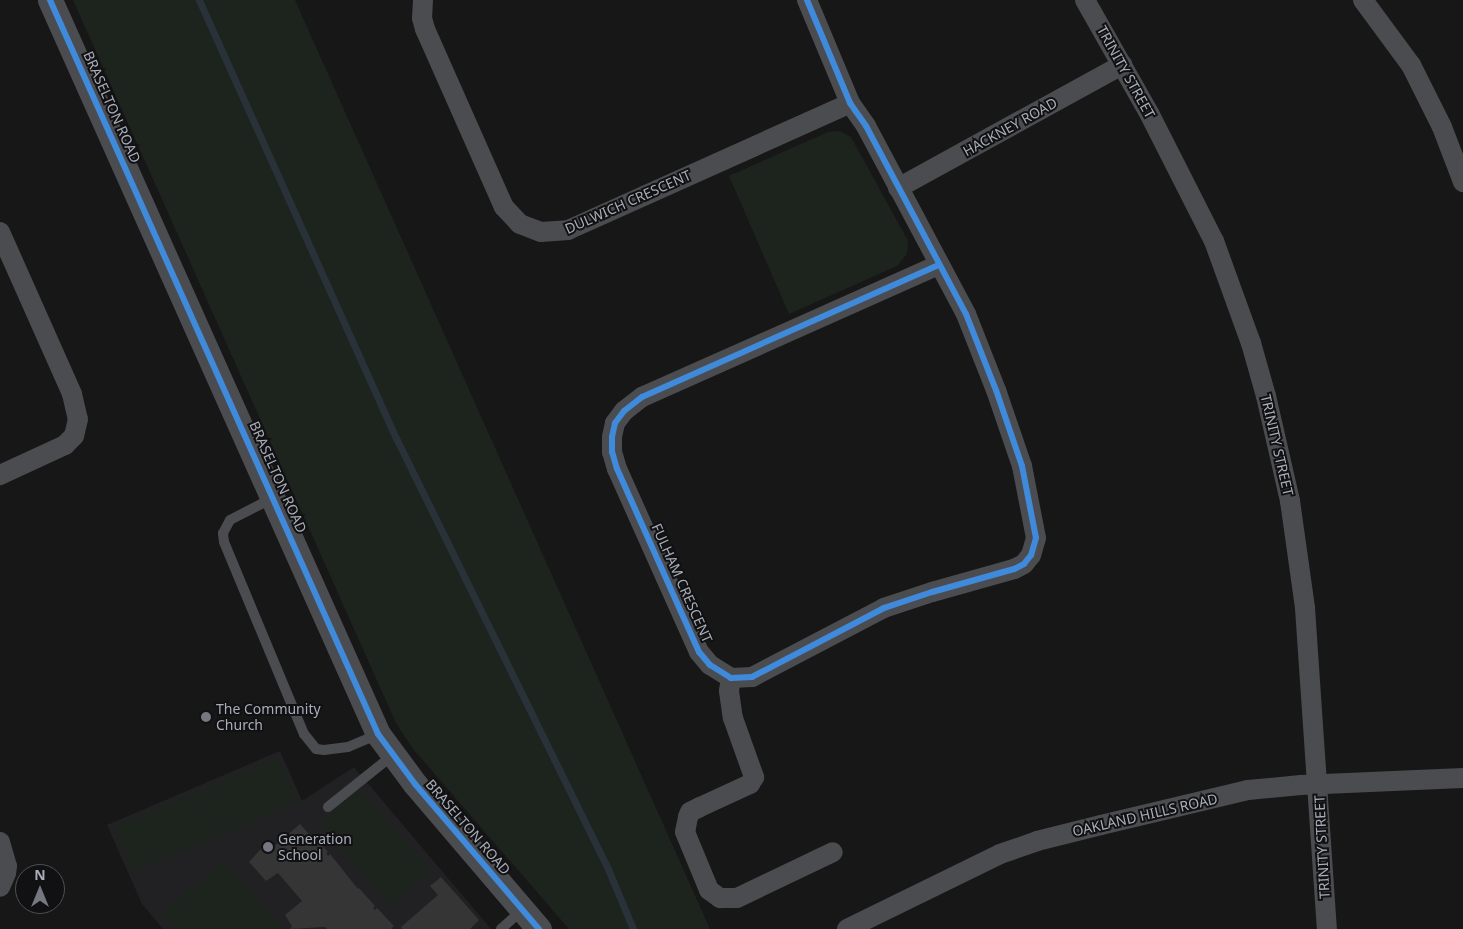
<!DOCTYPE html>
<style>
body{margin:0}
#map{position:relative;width:1463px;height:929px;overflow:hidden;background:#171717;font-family:"Noto Sans",sans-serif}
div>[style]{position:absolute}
.built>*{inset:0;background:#212123}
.green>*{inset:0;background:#1d241e;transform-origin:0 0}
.stream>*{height:7px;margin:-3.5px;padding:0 3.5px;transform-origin:3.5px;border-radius:3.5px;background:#2a3239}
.building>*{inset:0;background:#353536}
.service>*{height:10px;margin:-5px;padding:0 5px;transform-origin:5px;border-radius:5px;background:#4b4c50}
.minor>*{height:20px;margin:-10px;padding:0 10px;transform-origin:10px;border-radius:10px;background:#4b4c50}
.tertiary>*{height:25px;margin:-12.5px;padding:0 12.5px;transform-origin:12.5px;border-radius:12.5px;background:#4b4c50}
.cycleway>*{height:6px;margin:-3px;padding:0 3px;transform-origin:3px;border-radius:3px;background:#408adc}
.dots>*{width:14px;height:14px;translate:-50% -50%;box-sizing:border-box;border:2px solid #111113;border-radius:50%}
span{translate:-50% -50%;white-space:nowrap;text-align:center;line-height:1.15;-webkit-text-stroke:4px #111113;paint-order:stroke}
.street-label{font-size:14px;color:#a8adb8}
.poi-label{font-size:14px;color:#a8adb8}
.left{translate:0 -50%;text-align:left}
.north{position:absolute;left:15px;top:864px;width:50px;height:50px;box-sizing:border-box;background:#111113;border:1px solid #4d4f55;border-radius:50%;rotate:0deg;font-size:14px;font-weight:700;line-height:20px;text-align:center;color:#a8adb8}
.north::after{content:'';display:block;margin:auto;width:18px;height:22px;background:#757880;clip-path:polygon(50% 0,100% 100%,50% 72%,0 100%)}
</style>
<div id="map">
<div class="built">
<div style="clip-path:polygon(280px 751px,302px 801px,354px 767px,491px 929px,163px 929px,142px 904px,107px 825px)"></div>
</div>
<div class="green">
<div style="clip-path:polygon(73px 0,295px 0,710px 929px,569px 929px,413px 749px,396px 723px)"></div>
<div style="clip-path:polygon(840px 131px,851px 137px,908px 241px,907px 254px,897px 266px,789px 314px,729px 176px,828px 132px)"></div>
<div style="left:278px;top:757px;width:49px;height:88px;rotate:66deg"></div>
<div style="left:359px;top:789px;width:109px;height:53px;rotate:49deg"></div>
<div style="left:196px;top:792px;width:49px;height:88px;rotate:67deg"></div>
<div style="clip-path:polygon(224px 861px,283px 929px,176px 929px,162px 913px)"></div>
</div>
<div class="stream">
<div style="left:199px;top:0;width:480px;rotate:65.8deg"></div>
<div style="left:396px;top:438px;width:475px;rotate:63.8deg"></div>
<div style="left:606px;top:864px;width:70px;rotate:67.4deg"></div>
</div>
<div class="building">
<div style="clip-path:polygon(300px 824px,310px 835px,312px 834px,328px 852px,326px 853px,328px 856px,330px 854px,358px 889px,359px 888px,375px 906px,373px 908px,375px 910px,377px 908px,394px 926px,391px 929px,327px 929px,325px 927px,290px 929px,292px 926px,285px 915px,302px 901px,278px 873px,266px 881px,249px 862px,266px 843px,271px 849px)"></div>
<div style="clip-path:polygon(441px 877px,479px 920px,470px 929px,402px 929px,401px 927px,438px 895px,430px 886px)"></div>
</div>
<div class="service">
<div style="left:273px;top:498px;width:48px;rotate:152.9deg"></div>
<div style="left:230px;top:520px;width:15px;rotate:118deg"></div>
<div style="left:223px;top:533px;width:9px;rotate:84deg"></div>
<div style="left:224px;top:542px;width:208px;rotate:67.4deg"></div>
<div style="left:304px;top:734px;width:19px;rotate:51deg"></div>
<div style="left:316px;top:749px;width:8px;rotate:7deg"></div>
<div style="left:324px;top:750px;width:24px;rotate:-7deg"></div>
<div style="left:348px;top:747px;width:33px;rotate:-23deg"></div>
<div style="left:328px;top:807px;width:83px;rotate:-38.7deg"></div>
<div style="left:501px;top:929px;width:28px;rotate:-42deg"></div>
</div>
<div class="minor">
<div style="left:423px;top:0;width:18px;rotate:93deg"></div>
<div style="left:422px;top:18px;width:11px;rotate:75deg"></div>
<div style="left:425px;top:29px;width:195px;rotate:66.1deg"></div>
<div style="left:504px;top:207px;width:23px;rotate:47deg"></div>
<div style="left:520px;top:224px;width:22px;rotate:21deg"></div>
<div style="left:541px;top:232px;width:27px;rotate:-4deg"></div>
<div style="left:568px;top:230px;width:309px;rotate:-24.2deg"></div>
<div style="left:807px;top:0;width:112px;rotate:67.3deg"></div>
<div style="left:850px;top:103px;width:28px;rotate:55deg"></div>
<div style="left:866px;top:126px;width:213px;rotate:62deg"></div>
<div style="left:966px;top:314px;width:82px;rotate:68.5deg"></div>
<div style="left:996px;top:390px;width:80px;rotate:71.1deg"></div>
<div style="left:1022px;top:466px;width:73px;rotate:79deg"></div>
<div style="left:1036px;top:538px;width:18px;rotate:106deg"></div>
<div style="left:1031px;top:555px;width:11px;rotate:128deg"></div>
<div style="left:1024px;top:564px;width:11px;rotate:153deg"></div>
<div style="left:1014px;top:569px;width:85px;rotate:164.3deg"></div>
<div style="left:932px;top:592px;width:51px;rotate:161.6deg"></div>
<div style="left:884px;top:608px;width:149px;rotate:152.4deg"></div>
<div style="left:752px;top:677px;width:21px;rotate:177deg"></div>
<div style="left:731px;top:678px;width:25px;rotate:-148deg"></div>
<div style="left:710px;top:665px;width:17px;rotate:-130deg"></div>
<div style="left:699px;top:652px;width:201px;rotate:-114.1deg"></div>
<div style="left:617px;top:469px;width:18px;rotate:-106deg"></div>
<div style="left:612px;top:452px;width:15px;rotate:-90deg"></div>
<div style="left:612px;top:437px;width:14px;rotate:-78deg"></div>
<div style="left:615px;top:423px;width:15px;rotate:-53deg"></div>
<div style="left:624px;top:411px;width:23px;rotate:-38deg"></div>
<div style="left:642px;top:397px;width:324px;rotate:-24deg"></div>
<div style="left:1085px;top:0;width:130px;rotate:60.5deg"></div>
<div style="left:1149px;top:113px;width:144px;rotate:63.1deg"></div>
<div style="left:1214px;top:241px;width:109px;rotate:70.1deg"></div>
<div style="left:1251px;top:343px;width:55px;rotate:74.2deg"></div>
<div style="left:1266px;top:396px;width:108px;rotate:77.1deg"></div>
<div style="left:1290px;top:501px;width:108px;rotate:82deg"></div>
<div style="left:1305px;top:608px;width:322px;rotate:86.1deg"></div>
<div style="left:1363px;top:0;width:81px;rotate:53.6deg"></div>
<div style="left:1411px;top:65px;width:69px;rotate:63.4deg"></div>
<div style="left:1442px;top:127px;width:59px;rotate:69.1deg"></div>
<div style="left:898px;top:188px;width:256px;rotate:-28.8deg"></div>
<div style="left:0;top:232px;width:177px;rotate:66deg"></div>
<div style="left:72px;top:394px;width:26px;rotate:77deg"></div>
<div style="left:78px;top:419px;width:17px;rotate:103deg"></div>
<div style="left:74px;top:436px;width:13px;rotate:135deg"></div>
<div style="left:65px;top:445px;width:72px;rotate:155.2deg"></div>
<div style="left:731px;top:678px;width:13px;rotate:99deg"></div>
<div style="left:729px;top:691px;width:27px;rotate:82deg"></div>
<div style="left:733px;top:718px;width:63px;rotate:70.4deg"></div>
<div style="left:754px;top:777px;width:8px;rotate:120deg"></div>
<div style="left:750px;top:784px;width:55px;rotate:155.3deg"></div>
<div style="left:700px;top:807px;width:11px;rotate:153deg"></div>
<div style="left:690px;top:812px;width:5px;rotate:112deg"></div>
<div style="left:688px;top:817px;width:15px;rotate:101deg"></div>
<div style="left:685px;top:832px;width:63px;rotate:67.5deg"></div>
<div style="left:709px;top:890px;width:14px;rotate:36deg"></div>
<div style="left:720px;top:898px;width:17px"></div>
<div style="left:737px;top:898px;width:106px;rotate:-25.6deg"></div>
<div style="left:0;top:842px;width:25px;rotate:74deg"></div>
<div style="left:7px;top:866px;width:7px;rotate:98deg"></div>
<div style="left:6px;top:873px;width:15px;rotate:113deg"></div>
<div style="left:847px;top:929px;width:170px;rotate:-26.1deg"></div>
<div style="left:1000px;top:854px;width:39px;rotate:-19deg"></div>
<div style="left:1037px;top:841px;width:66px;rotate:-14deg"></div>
<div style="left:1101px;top:825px;width:151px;rotate:-13.4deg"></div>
<div style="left:1248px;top:790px;width:53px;rotate:-5.4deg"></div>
<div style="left:1301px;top:785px;width:162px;rotate:-2.5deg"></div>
</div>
<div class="tertiary">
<div style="left:50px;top:0;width:804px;rotate:65.92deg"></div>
<div style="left:378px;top:734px;width:62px;rotate:53.5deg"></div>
<div style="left:415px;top:784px;width:191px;rotate:49.5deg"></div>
</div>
<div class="cycleway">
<div style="left:50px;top:0;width:804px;rotate:65.92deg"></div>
<div style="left:378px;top:734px;width:62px;rotate:53.5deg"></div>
<div style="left:415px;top:784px;width:191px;rotate:49.5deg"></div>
<div style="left:807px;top:0;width:112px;rotate:67.3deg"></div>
<div style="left:850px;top:103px;width:28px;rotate:55deg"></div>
<div style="left:866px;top:126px;width:213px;rotate:62deg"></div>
<div style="left:966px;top:314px;width:82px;rotate:68.5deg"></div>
<div style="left:996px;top:390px;width:80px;rotate:71.1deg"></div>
<div style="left:1022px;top:466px;width:73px;rotate:79deg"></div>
<div style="left:1036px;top:538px;width:18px;rotate:106deg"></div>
<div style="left:1031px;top:555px;width:11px;rotate:128deg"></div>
<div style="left:1024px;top:564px;width:11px;rotate:153deg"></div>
<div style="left:1014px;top:569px;width:85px;rotate:164.3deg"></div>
<div style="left:932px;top:592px;width:51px;rotate:161.6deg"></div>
<div style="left:884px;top:608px;width:149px;rotate:152.4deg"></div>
<div style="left:752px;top:677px;width:21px;rotate:177deg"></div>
<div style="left:731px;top:678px;width:25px;rotate:-148deg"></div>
<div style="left:710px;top:665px;width:17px;rotate:-130deg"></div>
<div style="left:699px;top:652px;width:201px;rotate:-114.1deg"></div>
<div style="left:617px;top:469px;width:18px;rotate:-106deg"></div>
<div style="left:612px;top:452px;width:15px;rotate:-90deg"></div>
<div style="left:612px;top:437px;width:14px;rotate:-78deg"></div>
<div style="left:615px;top:423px;width:15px;rotate:-53deg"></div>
<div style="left:624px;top:411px;width:23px;rotate:-38deg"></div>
<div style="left:642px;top:397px;width:324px;rotate:-24deg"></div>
</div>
<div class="dots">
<div style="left:206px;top:717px;background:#757880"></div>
<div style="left:268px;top:847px;background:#757880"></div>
</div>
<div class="street-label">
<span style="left:1126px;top:72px;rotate:61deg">TRINITY STREET</span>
<span style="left:112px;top:107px;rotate:66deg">BRASELTON ROAD</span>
<span style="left:1010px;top:127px;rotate:-29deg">HACKNEY ROAD</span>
<span style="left:628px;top:202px;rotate:-24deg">DULWICH CRESCENT</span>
<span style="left:1277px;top:445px;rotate:77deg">TRINITY STREET</span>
<span style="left:278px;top:477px;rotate:66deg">BRASELTON ROAD</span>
<span style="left:682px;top:583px;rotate:66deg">FULHAM CRESCENT</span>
<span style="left:1145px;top:815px;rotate:-13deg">OAKLAND HILLS ROAD</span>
<span style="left:468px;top:827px;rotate:49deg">BRASELTON ROAD</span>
<span style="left:1322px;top:847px;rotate:-93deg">TRINITY STREET</span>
</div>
<div class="poi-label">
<span class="left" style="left:216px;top:717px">The Community<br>Church</span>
<span class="left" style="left:278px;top:847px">Generation<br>School</span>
</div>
<div class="north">N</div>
</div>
